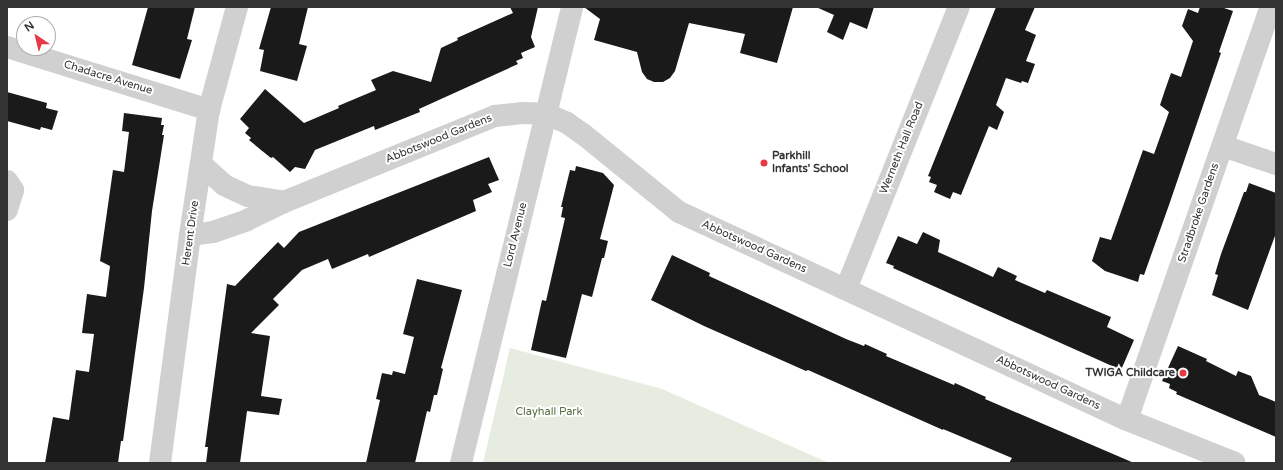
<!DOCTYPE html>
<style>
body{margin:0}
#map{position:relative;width:1283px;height:470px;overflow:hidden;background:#fff;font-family:"Varela Round",sans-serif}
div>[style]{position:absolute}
.green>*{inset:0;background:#e6ecdf}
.building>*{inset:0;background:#1a1a1a}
.minor>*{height:22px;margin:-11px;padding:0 11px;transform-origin:11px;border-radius:11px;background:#d0d0d0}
.dots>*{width:11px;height:11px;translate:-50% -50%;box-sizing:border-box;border:2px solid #fff;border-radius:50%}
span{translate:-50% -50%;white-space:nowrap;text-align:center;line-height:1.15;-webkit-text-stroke:4px #fff;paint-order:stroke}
.street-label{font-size:11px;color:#333}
.poi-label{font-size:11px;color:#333;font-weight:700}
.left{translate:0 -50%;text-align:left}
.right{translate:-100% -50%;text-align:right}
.park-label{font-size:11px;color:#56703f}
.frame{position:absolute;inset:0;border:8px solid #333;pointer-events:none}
.north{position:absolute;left:16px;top:16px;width:40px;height:40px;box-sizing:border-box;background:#fff;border:1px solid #adadad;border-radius:50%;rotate:325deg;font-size:11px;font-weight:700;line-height:16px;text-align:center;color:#333}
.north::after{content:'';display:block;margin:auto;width:14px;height:18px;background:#e63946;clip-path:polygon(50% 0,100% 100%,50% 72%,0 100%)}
</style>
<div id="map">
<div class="green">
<div style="clip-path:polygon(510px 348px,662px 389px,829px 463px,483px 463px)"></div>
</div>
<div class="building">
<div style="clip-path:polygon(148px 7px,195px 7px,187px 39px,192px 40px,180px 79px,132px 65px)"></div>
<div style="clip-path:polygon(271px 7px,308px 7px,299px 44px,307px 46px,297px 81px,260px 71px,264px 50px,259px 49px)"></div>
<div style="clip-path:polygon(510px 7px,538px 7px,531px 37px,535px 47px,521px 53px,523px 58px,516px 61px,518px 64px,419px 109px,420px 112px,375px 130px,374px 126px,315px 150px,305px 169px,295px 167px,290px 172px,273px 157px,271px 158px,261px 150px,249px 140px,251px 138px,245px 133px,249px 128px,240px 119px,265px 89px,304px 123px,339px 108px,338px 106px,376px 90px,371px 80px,393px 71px,431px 82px,441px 48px,458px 40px,457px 38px,513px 13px)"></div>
<div style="clip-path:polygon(584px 7px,793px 7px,777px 63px,740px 53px,745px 34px,689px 23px,675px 71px,670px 78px,663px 82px,654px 82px,647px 79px,642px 72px,637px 52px,594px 40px,600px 19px)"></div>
<div style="clip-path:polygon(816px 7px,874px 7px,867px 29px,850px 22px,843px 40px,827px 32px,834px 15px)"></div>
<div style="clip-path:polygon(996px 7px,1035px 7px,1025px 30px,1036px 35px,1026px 61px,1035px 64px,1028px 83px,1022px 81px,1021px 83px,1006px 78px,996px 105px,1004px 112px,997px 130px,989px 126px,961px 195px,953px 192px,950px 199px,934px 192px,937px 185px,929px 182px,931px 177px,928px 176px)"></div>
<div style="clip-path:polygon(1200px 7px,1221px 7px,1233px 11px,1219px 52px,1221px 53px,1169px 205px,1144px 275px,1140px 274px,1138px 282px,1105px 271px,1092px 261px,1100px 237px,1111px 240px,1143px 150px,1154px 154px,1169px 112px,1160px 105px,1165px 90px,1171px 73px,1181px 77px,1193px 41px,1182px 26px,1188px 9px,1198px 13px)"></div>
<div style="clip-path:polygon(7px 92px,47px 103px,46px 108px,58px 111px,52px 130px,41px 127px,40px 130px,7px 121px)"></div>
<div style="clip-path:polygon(124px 113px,162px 118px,161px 125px,164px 125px,162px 135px,164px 135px,152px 211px,144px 288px,123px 441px,121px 441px,118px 463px,45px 463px,53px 417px,69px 420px,76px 370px,89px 372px,94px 334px,82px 333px,87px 294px,106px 297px,110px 266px,100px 261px,113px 170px,124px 172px,129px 132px,122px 131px)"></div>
<div style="clip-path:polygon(489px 157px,499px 180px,488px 184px,492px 192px,473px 200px,476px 211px,369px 257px,368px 254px,332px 269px,328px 259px,302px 270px,273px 299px,279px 305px,251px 333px,270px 336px,261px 396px,282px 399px,279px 415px,247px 411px,240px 463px,206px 463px,208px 447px,205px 447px,227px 284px,235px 286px,278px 242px,284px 248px,299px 232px)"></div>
<div style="clip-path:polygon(576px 166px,603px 173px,614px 185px,600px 239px,608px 241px,604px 258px,602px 258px,592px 297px,582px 294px,566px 358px,531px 350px,542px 300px,546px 301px,563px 227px,565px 218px,561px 217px,563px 207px,561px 207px,570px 170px,575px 171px)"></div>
<div style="clip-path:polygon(1249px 183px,1276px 193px,1276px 233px,1248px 310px,1212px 295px,1218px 275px,1215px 274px,1221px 254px,1244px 192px,1246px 192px)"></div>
<div style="clip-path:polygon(923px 232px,940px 240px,938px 252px,965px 264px,993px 277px,998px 267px,1017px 276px,1015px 280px,1045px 293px,1047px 290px,1111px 317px,1107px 327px,1134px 340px,1121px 370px,940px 289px,893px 268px,894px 266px,886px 263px,898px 236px,917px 244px)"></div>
<div style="clip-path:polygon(672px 255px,710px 273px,709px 276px,846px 339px,864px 346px,865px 344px,887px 354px,886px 356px,954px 385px,955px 383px,986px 397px,985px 399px,1134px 463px,1009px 463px,1012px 458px,943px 429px,943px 430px,808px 370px,806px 371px,704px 326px,651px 300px)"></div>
<div style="clip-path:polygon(417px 279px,462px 290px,441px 368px,443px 369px,437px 395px,434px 395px,430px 412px,427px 411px,415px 463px,366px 463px,380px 400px,376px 399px,382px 373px,392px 375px,393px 371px,405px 374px,414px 337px,403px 334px)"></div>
<div style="clip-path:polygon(1178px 346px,1207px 359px,1206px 361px,1236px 376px,1238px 371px,1251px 376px,1259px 395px,1276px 402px,1276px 437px,1176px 394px,1177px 392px,1169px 388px,1170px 384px,1162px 381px)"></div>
</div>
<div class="minor">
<div style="left:7px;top:47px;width:212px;rotate:17.3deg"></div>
<div style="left:1223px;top:146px;width:56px;rotate:18.8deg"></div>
<div style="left:201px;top:164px;width:31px;rotate:42deg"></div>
<div style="left:224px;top:185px;width:26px;rotate:25deg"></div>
<div style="left:248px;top:196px;width:36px;rotate:9deg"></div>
<div style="left:7px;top:181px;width:11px;rotate:56deg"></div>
<div style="left:13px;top:190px;width:21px;rotate:107deg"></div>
<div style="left:190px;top:235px;width:23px;rotate:-7deg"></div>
<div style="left:213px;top:232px;width:36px;rotate:-19deg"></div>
<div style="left:247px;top:220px;width:41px;rotate:-25.9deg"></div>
<div style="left:284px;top:202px;width:228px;rotate:-22.2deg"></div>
<div style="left:495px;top:116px;width:27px;rotate:-6deg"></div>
<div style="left:522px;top:113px;width:24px;rotate:2deg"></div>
<div style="left:546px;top:114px;width:23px;rotate:23deg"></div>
<div style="left:567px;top:123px;width:19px;rotate:35deg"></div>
<div style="left:583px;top:134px;width:124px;rotate:39.1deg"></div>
<div style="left:679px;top:212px;width:492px;rotate:24.9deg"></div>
<div style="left:1125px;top:419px;width:118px;rotate:21.8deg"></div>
<div style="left:846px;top:289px;width:304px;rotate:-68.2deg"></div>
<div style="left:1125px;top:419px;width:13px;rotate:-61deg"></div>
<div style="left:1131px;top:408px;width:425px;rotate:-70.8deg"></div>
<div style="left:160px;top:463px;width:230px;rotate:-82.5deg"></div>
<div style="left:190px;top:235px;width:126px;rotate:-81.4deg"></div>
<div style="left:209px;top:110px;width:107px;rotate:-74.8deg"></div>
<div style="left:461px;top:463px;width:469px;rotate:-76.3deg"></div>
</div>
<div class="dots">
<div style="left:764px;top:163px;background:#e63946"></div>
<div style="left:1183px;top:373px;background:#e63946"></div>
</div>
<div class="street-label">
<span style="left:108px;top:78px;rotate:17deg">Chadacre Avenue</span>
<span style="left:439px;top:139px;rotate:-22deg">Abbotswood Gardens</span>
<span style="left:902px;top:148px;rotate:-68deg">Werneth Hall Road</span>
<span style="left:1199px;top:213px;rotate:-71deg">Stradbroke Gardens</span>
<span style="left:191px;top:233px;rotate:-82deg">Herent Drive</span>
<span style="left:516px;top:235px;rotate:-76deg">Lord Avenue</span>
<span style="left:754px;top:247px;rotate:24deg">Abbotswood Gardens</span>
<span style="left:1048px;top:383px;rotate:25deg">Abbotswood Gardens</span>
</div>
<div class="poi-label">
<span class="left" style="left:772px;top:163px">Parkhill<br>Infants' School</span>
<span class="right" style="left:1175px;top:373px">TWIGA Childcare</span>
</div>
<div class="park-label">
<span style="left:549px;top:412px">Clayhall Park</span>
</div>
<div class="frame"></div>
<div class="north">N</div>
</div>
